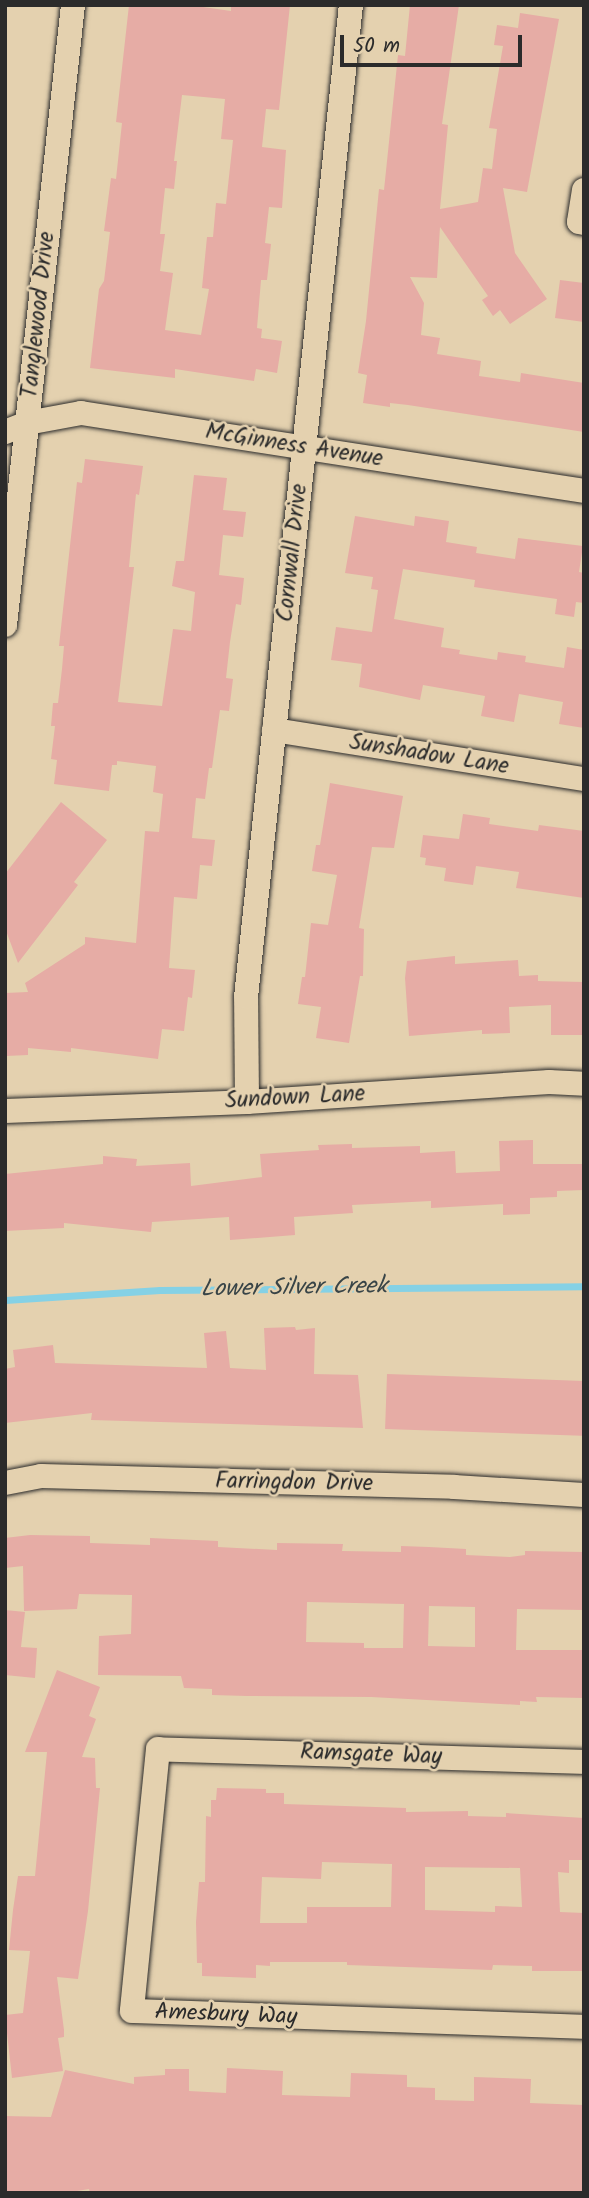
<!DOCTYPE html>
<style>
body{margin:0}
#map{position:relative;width:589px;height:2198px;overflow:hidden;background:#e4d1af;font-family:Kalam,sans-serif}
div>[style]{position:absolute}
.stream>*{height:7px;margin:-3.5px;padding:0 3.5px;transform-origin:3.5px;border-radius:3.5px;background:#85d1e5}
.building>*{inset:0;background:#e6aca5;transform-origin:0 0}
.roads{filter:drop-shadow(0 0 2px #2b2b2b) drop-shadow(0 0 2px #2b2b2b)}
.minor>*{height:24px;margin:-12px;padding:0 12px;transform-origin:12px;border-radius:12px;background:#e4d1af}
span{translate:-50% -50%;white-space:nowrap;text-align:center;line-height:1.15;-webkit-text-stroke:5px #e4d1af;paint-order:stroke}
.street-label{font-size:23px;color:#2b2b2b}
.water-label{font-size:24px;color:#384447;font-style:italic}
.frame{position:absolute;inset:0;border:7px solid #2b2b2b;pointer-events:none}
.scale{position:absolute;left:340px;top:35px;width:182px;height:32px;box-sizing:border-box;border:4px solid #2b2b2b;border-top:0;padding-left:9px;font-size:21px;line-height:24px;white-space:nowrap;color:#2b2b2b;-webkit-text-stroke:5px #e4d1af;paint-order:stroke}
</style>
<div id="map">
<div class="stream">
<div style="left:5px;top:1300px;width:155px;rotate:-3.7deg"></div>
<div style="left:160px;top:1290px;width:424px;rotate:-0.5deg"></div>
</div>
<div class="building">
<div style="clip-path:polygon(evenodd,129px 5px,189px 5px,231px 11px,231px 5px,290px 5px,279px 110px,266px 109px,262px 147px,286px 150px,282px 208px,269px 207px,265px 243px,271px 244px,267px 280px,261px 280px,257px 328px,262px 329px,261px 338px,282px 341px,277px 373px,256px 369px,254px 381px,175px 369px,175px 378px,90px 368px,99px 289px,104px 281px,110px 232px,104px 231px,111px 178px,116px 179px,122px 123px,116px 122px,129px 5px,182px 95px,225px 99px,221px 139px,233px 140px,226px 204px,216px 203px,213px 237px,207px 237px,202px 288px,209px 289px,201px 335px,165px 330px,173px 273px,160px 271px,165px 234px,160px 234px,165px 188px,174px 189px,177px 161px,174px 161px,182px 95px)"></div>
<div style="clip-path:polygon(410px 5px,459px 5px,442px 124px,448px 125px,440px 209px,478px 202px,483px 168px,492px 169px,497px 129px,489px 128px,503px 46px,494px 45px,497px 25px,518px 28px,520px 13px,559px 19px,527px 192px,503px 188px,515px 253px,547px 299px,510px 324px,500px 310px,493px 316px,482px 300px,488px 296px,440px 227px,437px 278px,410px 277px,424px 303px,421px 335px,440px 338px,437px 354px,481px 361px,479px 376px,520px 382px,521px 373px,584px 383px,584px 432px,408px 405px,390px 403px,390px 407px,363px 403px,367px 375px,358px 373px,366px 321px,379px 189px,384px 190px,398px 55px,405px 56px)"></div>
<div style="clip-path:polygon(560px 280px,584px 283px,584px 322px,555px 318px)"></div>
<div style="clip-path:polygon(85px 459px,143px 466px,139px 495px,136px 494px,129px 567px,134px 567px,118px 702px,162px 706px,173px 629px,191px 631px,195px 592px,172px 586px,176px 561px,184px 561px,194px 475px,227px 478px,223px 510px,246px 512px,243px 537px,223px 535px,219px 575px,244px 578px,241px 605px,236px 604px,230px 642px,226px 678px,233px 679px,229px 711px,220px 710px,212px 768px,209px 768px,205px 799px,196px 798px,192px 838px,215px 840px,212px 866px,200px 865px,197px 899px,174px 897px,169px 968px,195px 970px,192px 998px,188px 997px,184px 1031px,162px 1029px,158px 1059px,71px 1048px,71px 1052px,28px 1048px,28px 1055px,6px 1056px,5px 993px,28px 992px,25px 983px,85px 944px,85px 937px,136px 943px,145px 831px,159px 832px,163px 794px,153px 792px,156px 766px,117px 761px,117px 765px,112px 765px,109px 791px,54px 784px,57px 760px,51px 759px,55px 726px,51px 726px,53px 703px,58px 703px,62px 669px,64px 646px,59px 646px,77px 482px,82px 483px)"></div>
<div style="clip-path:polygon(355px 516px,414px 526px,415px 516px,449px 521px,446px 542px,477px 547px,476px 553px,515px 559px,518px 538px,583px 546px,579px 572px,584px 573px,584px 603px,576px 602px,574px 617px,555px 614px,557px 599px,474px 587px,475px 580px,403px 569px,394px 619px,444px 628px,441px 647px,460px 650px,459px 654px,497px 660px,498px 652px,526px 656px,525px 662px,564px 668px,567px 647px,584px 650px,584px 728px,559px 724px,563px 702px,519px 694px,514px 722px,481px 716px,485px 696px,423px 685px,420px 700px,359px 687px,362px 664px,331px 660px,336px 627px,372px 632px,378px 590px,371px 589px,373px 577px,345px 573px)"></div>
<div style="clip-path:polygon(330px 783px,403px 796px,394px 848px,372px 847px,359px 928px,364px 929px,363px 976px,360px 976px,349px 1043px,316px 1038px,321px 1007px,298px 1004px,302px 977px,305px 977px,311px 923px,328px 925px,337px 875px,312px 871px,316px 845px,320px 845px)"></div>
<div style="clip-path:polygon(61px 802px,107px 840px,74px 882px,78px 885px,18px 963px,5px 928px,5px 874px)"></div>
<div style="clip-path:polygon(463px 814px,490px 818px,489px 824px,538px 831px,539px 825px,584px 831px,584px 898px,516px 888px,519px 872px,476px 866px,473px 885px,444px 881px,446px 868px,425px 865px,426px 858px,420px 857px,423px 835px,459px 839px)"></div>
<div style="clip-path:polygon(455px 956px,455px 964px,518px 960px,519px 976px,538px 975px,538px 981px,584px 982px,584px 1035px,551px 1035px,551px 1005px,509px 1007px,510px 1033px,482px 1034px,482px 1030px,409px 1036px,405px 978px,407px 961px)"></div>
<div style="clip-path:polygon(533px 1140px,533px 1164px,584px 1164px,584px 1190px,557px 1191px,557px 1197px,530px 1198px,530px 1214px,503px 1215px,503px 1204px,431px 1208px,431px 1201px,352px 1205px,353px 1213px,294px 1217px,295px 1235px,230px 1240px,229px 1217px,152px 1222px,151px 1232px,64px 1223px,64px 1228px,5px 1231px,5px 1174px,103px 1164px,103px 1156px,137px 1159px,136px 1166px,190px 1163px,191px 1186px,262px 1177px,260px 1154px,319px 1150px,318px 1145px,352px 1144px,352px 1148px,420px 1146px,420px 1153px,455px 1151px,456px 1173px,500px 1171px,499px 1141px)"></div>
<div style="clip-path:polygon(295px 1327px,296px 1330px,315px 1328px,314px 1374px,358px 1375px,363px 1428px,91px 1420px,92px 1413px,5px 1423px,5px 1369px,15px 1367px,13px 1350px,53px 1345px,55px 1363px,207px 1368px,204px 1333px,226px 1331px,230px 1368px,266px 1370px,264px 1328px)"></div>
<div style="left:387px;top:1374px;width:197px;height:55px;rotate:2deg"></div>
<div style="clip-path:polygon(evenodd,30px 1535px,90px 1536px,90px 1543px,150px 1545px,150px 1538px,218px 1541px,218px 1547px,277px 1550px,277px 1543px,343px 1544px,342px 1551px,401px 1552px,401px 1546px,429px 1547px,466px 1549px,466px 1555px,510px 1557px,525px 1555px,525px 1551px,584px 1552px,584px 1610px,517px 1609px,516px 1650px,584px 1650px,584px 1698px,536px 1697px,537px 1702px,520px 1701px,520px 1705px,371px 1697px,247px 1696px,212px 1695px,212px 1689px,184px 1688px,181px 1676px,98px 1675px,99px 1636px,131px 1634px,132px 1595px,79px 1594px,77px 1609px,24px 1611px,23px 1566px,5px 1568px,5px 1538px,30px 1535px,307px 1602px,404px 1604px,403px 1648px,364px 1648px,364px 1643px,306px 1642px,307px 1602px,30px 1535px,429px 1606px,475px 1607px,475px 1647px,428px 1646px,429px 1606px)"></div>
<div style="clip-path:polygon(5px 1610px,25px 1612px,21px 1647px,37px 1648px,35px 1678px,5px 1675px)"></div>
<div style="clip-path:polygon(57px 1670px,100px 1687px,89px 1716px,96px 1719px,82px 1757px,95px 1758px,96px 1788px,100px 1788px,88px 1911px,78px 1979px,57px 1977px,64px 2030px,64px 2037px,58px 2038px,63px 2071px,12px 2078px,5px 2015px,23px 2013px,30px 1951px,9px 1950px,13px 1910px,18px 1876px,35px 1876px,47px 1752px,25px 1752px)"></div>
<div style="clip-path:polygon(evenodd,217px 1788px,266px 1789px,266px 1793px,284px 1793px,284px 1804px,406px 1808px,406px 1812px,468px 1811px,468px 1816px,506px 1817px,506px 1813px,584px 1818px,583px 1860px,569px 1860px,569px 1873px,558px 1872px,560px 1912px,584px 1913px,584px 1971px,532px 1971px,532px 1966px,493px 1965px,492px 1970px,347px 1965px,347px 1962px,270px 1962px,270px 1966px,256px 1965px,256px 1978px,202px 1976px,202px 1963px,197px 1963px,196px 1922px,199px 1882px,205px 1882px,206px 1816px,211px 1817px,211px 1800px,216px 1800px,217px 1788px,322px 1862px,392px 1864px,391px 1907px,307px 1907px,307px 1923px,260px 1923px,262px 1877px,321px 1879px,322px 1862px,217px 1788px,425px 1867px,520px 1868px,522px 1907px,495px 1906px,495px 1912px,425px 1910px,425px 1867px)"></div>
<div style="clip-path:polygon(227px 2068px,283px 2071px,282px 2095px,350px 2097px,351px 2073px,407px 2075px,407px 2087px,435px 2088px,435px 2100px,474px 2101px,474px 2077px,531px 2079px,530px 2103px,584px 2105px,584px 2193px,90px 2193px,89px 2189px,65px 2193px,5px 2193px,5px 2116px,51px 2117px,65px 2070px,134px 2084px,134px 2077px,165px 2075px,165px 2069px,189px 2069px,189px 2091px,226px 2093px)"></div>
</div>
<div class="roads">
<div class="minor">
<div style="left:584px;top:190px;width:32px;rotate:99deg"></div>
<div style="left:579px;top:222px;width:5px;rotate:11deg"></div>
<div style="left:5px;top:432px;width:24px;rotate:-22deg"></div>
<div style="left:27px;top:423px;width:55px;rotate:-10.5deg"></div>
<div style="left:81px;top:413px;width:509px;rotate:8.81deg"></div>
<div style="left:5px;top:625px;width:624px;rotate:-83.74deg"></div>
<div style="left:274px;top:730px;width:314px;rotate:9deg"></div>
<div style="left:247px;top:1102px;width:105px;rotate:-90.5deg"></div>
<div style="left:246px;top:997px;width:998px;rotate:-83.96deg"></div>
<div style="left:5px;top:1111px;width:242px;rotate:-2.1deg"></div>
<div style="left:247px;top:1102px;width:303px;rotate:-3.8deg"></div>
<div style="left:549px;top:1082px;width:35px;rotate:3deg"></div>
<div style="left:5px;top:1483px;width:37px;rotate:-11deg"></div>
<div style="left:41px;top:1476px;width:413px;rotate:1.5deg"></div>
<div style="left:454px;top:1487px;width:130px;rotate:3.5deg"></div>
<div style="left:584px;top:1762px;width:426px;rotate:-178.3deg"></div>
<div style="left:158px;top:1749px;width:263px;rotate:95.7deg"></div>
<div style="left:132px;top:2011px;width:452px;rotate:2deg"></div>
</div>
</div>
<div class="street-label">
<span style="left:39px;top:315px;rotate:-84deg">Tanglewood Drive</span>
<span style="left:294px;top:446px;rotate:9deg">McGinness Avenue</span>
<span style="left:293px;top:553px;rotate:-84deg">Cornwall Drive</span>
<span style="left:429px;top:755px;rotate:9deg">Sunshadow Lane</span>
<span style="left:295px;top:1098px;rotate:-3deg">Sundown Lane</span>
<span style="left:294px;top:1483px;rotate:1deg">Farringdon Drive</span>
<span style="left:371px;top:1755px;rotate:2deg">Ramsgate Way</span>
<span style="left:226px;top:2015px;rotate:2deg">Amesbury Way</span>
</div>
<div class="water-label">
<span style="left:294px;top:1288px;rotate:-1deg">Lower Silver Creek</span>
</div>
<div class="frame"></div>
<div class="scale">50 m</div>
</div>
